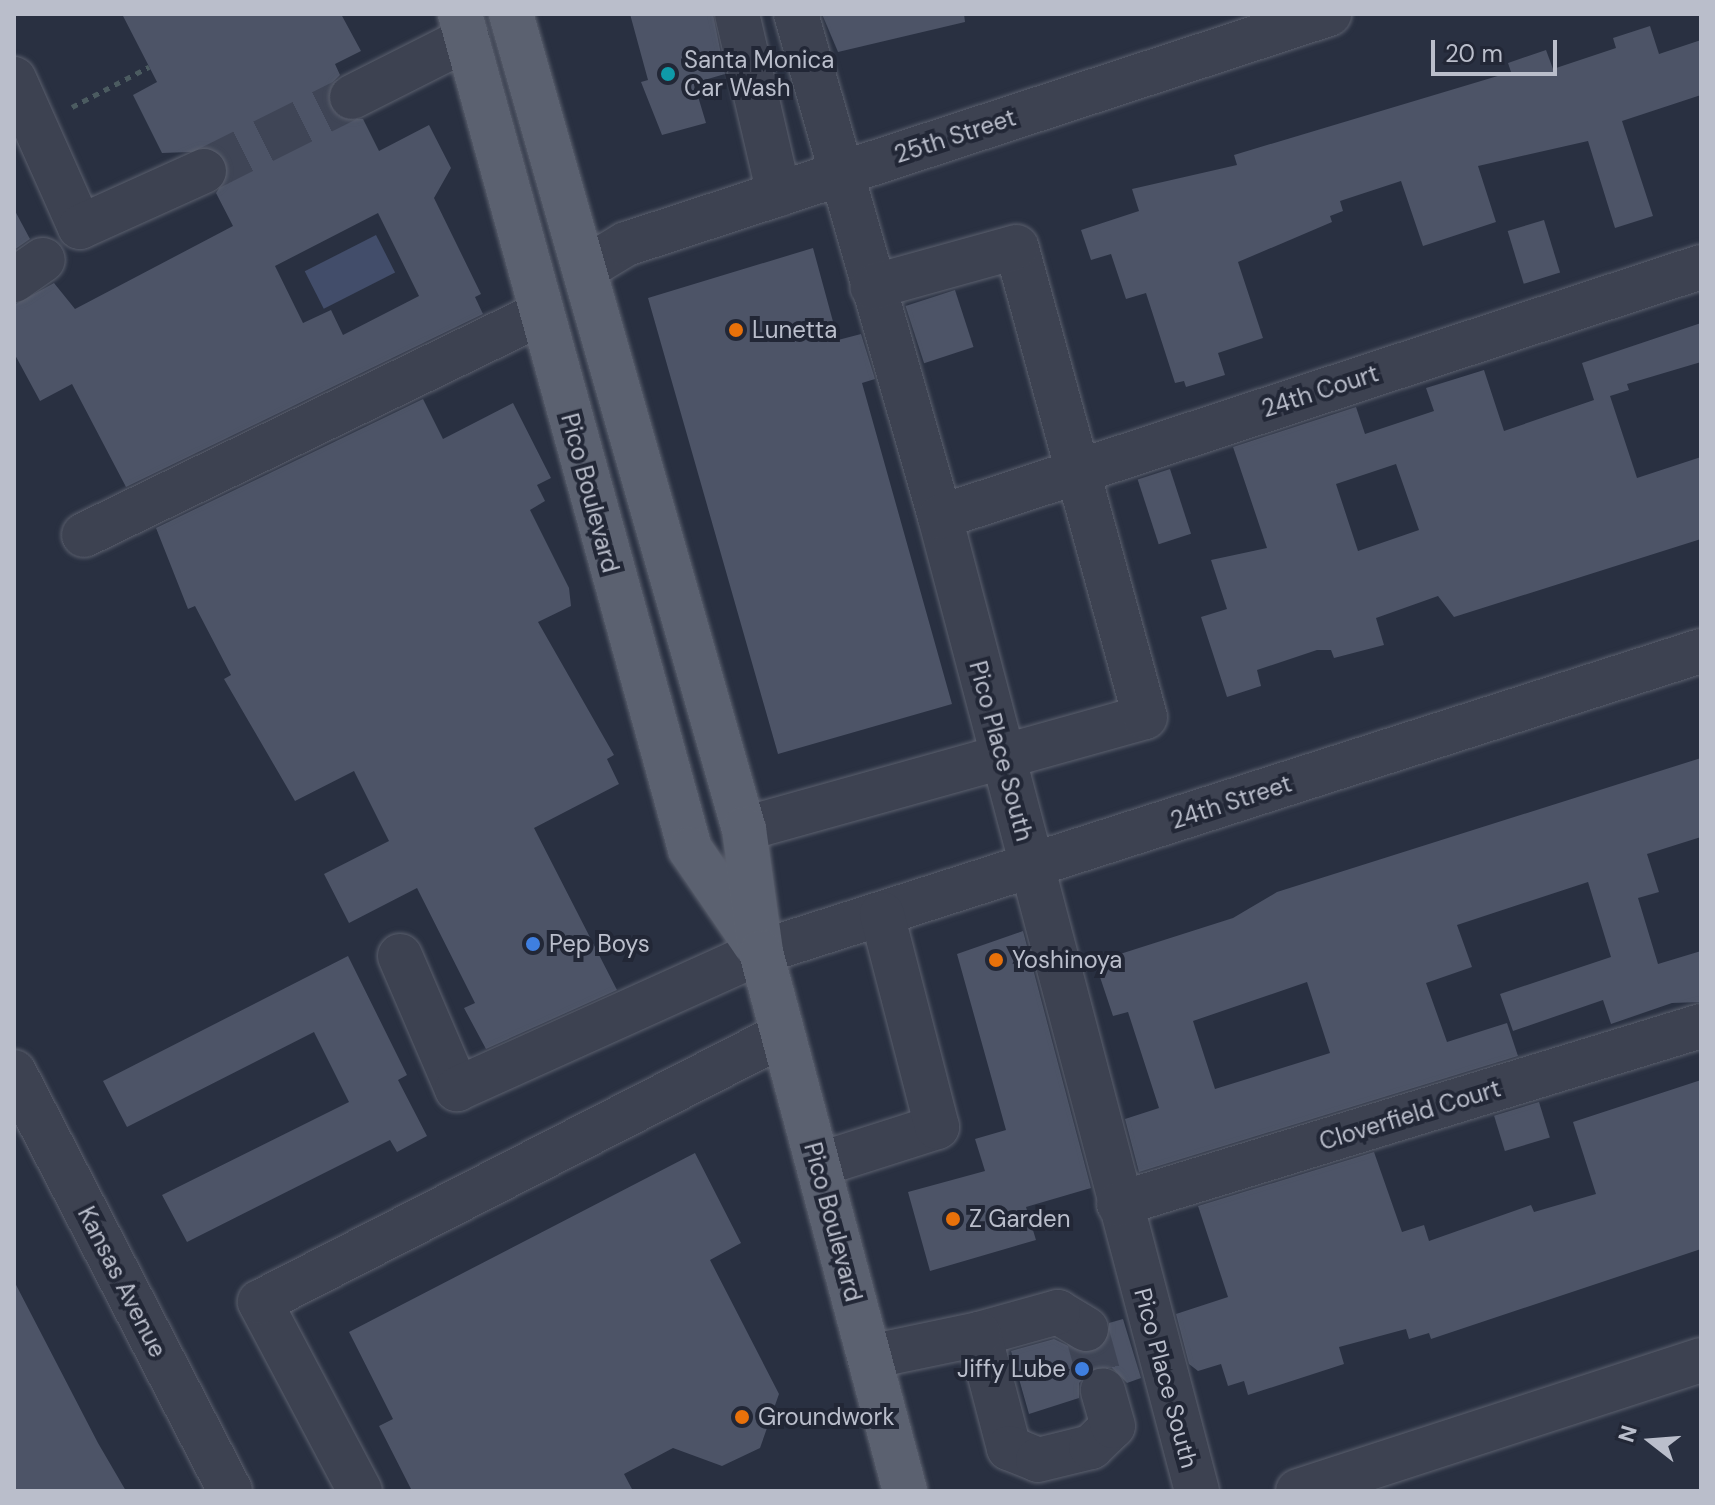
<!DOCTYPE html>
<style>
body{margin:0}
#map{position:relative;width:1715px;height:1505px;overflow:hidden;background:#293041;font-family:"DM Sans",sans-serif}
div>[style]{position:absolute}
.water>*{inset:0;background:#424d6a;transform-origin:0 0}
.building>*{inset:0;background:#4d5467;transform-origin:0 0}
.minor-tunnel>*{height:44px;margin-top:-22px;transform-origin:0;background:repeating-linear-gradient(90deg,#3f4556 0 44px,transparent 0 66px)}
.path>*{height:5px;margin-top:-2.5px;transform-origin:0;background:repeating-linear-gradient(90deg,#4b5b60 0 6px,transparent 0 12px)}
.roads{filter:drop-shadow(0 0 2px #5b606e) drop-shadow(0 0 2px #5b606e)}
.minor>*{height:44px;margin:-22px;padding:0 22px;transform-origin:22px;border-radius:22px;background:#3d4251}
.major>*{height:44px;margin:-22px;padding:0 22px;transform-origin:22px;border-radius:22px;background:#5b6170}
.dots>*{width:22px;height:22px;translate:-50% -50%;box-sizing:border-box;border:4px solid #222736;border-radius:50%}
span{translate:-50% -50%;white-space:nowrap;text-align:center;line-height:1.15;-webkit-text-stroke:8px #222736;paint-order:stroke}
.poi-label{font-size:24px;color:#babecb}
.left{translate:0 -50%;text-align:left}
.right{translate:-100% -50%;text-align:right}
.street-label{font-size:24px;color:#babecb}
.frame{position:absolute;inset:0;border:16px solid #babecb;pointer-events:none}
.north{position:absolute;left:1611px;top:1401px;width:80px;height:80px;-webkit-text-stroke:6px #222736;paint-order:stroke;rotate:287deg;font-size:22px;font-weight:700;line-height:32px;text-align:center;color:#babecb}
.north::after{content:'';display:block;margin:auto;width:28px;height:36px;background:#babecb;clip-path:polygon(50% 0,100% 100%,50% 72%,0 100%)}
.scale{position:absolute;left:1431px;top:40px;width:126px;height:36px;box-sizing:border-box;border:4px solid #babecb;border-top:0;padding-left:10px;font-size:24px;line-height:28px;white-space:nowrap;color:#babecb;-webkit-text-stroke:6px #222736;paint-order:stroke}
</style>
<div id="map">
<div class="water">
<div style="left:376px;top:235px;width:42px;height:80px;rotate:63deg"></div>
</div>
<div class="building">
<div style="clip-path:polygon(evenodd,122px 14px,341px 14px,361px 51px,335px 64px,340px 75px,331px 84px,329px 108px,339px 118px,363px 119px,379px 151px,429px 125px,451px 168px,434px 198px,481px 294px,475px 297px,483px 314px,126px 487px,72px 384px,40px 401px,14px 353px,14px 305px,54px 283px,75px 309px,233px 226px,216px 193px,229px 173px,219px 151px,162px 153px,133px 95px,157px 82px,122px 14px,378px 213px,419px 296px,343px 335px,331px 310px,303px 323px,275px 266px,378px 213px)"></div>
<div style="clip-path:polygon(630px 14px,713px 14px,725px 74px,694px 83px,706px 123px,662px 135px,641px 82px,648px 80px)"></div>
<div style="clip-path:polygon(822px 14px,964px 14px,965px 22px,838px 52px)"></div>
<div style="clip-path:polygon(1650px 26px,1659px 54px,1701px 40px,1701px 95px,1622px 121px,1653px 216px,1615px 228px,1588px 141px,1478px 166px,1496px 222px,1423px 246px,1401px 181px,1340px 201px,1343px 211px,1330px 216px,1332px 222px,1238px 262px,1263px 338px,1218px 353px,1225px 375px,1186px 387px,1184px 381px,1175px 383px,1146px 293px,1126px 299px,1111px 254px,1091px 260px,1081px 230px,1139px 211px,1132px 189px,1237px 165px,1234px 155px,1511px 72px,1508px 63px,1546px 50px,1553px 69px,1616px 48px,1613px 38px)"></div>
<div style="clip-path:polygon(14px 209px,30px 239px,14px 250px)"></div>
<div style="left:1544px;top:220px;width:55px;height:38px;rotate:73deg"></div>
<div style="clip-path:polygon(813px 248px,838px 340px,861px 334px,875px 379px,862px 383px,952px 704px,778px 754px,648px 298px)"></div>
<div style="left:955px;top:290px;width:60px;height:52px;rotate:72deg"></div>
<div style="clip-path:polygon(evenodd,1701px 323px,1701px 362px,1627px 384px,1629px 390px,1610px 396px,1637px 478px,1701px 457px,1701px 539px,1454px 617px,1438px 596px,1376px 618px,1384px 645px,1334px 658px,1331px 650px,1317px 650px,1257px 670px,1261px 686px,1227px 697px,1201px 617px,1227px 609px,1211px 560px,1267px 548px,1233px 447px,1356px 407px,1365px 434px,1434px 411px,1426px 388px,1484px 370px,1504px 431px,1594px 400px,1582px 363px,1701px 323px,1396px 464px,1419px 530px,1358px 551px,1336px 484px,1396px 464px)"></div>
<div style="clip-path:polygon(423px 399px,443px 439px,513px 403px,551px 478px,537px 485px,545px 501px,530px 510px,569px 588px,571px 606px,538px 622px,614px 755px,607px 759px,619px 784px,534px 828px,617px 990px,486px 1049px,464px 1008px,475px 1003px,417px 888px,349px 923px,324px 874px,389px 841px,354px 771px,295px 801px,224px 679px,231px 675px,195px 606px,188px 609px,156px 528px)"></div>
<div style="left:1170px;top:469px;width:68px;height:34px;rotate:72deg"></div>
<div style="clip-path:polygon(evenodd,1701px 758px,1701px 837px,1647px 854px,1659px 892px,1638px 898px,1658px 964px,1701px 951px,1701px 1002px,1672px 1003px,1611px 1024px,1603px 1000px,1513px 1031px,1500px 994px,1611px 957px,1588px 882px,1457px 925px,1472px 967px,1426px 983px,1447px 1042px,1507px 1023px,1518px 1056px,1139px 1172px,1125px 1119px,1159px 1108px,1128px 1012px,1113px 1016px,1095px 962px,1233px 918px,1277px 892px,1701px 758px,1307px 982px,1330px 1053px,1215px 1089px,1193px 1021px,1307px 982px)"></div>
<div style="clip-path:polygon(1023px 931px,1091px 1188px,1026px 1207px,1036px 1240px,930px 1271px,908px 1192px,985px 1171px,975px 1139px,1006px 1130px,957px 954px)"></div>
<div style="clip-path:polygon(348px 956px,407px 1075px,398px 1080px,427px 1136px,397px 1152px,390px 1140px,187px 1242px,162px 1195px,349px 1102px,314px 1032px,127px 1127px,103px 1081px)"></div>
<div style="clip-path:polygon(1701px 1080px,1701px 1249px,1431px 1339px,1429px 1333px,1409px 1339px,1406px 1329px,1339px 1347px,1344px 1364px,1248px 1395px,1244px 1381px,1228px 1386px,1221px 1364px,1198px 1371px,1189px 1364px,1176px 1314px,1228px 1297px,1198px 1206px,1374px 1152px,1402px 1232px,1424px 1225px,1429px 1241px,1531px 1205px,1534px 1212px,1596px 1194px,1573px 1122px)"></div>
<div style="left:1539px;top:1102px;width:37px;height:47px;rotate:73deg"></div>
<div style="clip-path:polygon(695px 1153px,741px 1243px,710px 1260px,779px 1394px,760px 1448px,722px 1466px,673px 1448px,624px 1474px,633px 1491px,412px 1491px,379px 1426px,393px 1419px,349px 1332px)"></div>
<div style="clip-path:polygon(14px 1281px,98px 1443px,126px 1491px,14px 1491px)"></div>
<div style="clip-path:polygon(1123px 1319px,1141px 1378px,1127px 1383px,1110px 1366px,1096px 1366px,1079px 1383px,1079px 1398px,1029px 1414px,1011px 1351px,1054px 1339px,1085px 1354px,1097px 1351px,1108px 1341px,1109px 1323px)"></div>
</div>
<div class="minor-tunnel">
<div style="left:204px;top:171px;width:165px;rotate:-26.6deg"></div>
<div style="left:1086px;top:1329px;width:63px;rotate:74.4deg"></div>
</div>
<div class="path">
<div style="left:72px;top:107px;width:87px;rotate:-27.5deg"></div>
</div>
<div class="roads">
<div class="minor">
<div style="left:737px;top:14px;width:185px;rotate:76.9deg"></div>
<div style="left:796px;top:14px;width:523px;rotate:74.02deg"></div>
<div style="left:940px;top:517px;width:1007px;rotate:75.22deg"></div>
<div style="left:14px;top:79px;width:162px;rotate:66deg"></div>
<div style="left:80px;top:227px;width:136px;rotate:-24.3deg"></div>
<div style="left:352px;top:97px;width:129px;rotate:-26.8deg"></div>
<div style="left:586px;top:268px;width:47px;rotate:-31deg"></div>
<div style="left:626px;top:244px;width:740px;rotate:-18.12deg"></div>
<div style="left:14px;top:280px;width:35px;rotate:-35deg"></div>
<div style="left:940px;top:517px;width:801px;rotate:-18.19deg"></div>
<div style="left:84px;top:535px;width:507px;rotate:-25.86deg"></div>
<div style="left:744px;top:829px;width:416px;rotate:-15.6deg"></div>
<div style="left:1145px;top:717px;width:487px;rotate:-105.3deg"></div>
<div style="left:1016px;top:247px;width:149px;rotate:164.5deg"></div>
<div style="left:400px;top:956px;width:145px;rotate:66.8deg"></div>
<div style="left:457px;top:1089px;width:333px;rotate:-24.3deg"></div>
<div style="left:761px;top:952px;width:987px;rotate:-17.76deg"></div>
<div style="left:14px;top:1072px;width:471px;rotate:62.7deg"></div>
<div style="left:818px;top:1165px;width:125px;rotate:-17.7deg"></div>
<div style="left:937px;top:1127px;width:220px;rotate:-104.5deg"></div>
<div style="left:1119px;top:1204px;width:609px;rotate:-17.01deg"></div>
<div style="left:1086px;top:1329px;width:33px;rotate:-149deg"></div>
<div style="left:1058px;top:1312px;width:82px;rotate:164.4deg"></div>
<div style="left:979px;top:1334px;width:118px;rotate:75.3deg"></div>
<div style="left:1009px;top:1448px;width:31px;rotate:22deg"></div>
<div style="left:1038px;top:1460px;width:55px;rotate:-13.8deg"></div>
<div style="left:1091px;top:1447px;width:30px;rotate:-44deg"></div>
<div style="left:1113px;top:1426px;width:37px;rotate:-106deg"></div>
<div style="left:869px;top:1357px;width:112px;rotate:-11.8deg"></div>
<div style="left:360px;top:1491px;width:214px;rotate:-117.9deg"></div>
<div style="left:260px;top:1302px;width:586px;rotate:-27.09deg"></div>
<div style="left:1298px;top:1491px;width:424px;rotate:-18deg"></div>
</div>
<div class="major">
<div style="left:460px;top:14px;width:866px;rotate:74.6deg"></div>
<div style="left:690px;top:849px;width:115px;rotate:55.6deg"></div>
<div style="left:511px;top:14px;width:848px;rotate:74.05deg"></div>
<div style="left:744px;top:829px;width:124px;rotate:82.1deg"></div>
<div style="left:761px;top:952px;width:558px;rotate:75.04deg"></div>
</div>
</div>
<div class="dots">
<div style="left:668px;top:74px;background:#0f9aa8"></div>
<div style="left:736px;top:330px;background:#e8710a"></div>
<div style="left:533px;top:944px;background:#3f7fe0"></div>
<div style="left:996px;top:960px;background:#e8710a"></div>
<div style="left:953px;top:1219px;background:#e8710a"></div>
<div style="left:1082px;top:1369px;background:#3f7fe0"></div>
<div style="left:742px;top:1417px;background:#e8710a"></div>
</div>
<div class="poi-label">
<span class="left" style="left:684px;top:74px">Santa Monica<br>Car Wash</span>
<span class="left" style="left:752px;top:330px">Lunetta</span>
<span class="left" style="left:549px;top:944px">Pep Boys</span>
<span class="left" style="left:1012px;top:960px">Yoshinoya</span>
<span class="left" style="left:969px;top:1219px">Z Garden</span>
<span class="right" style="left:1066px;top:1369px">Jiffy Lube</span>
<span class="left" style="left:758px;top:1417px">Groundwork</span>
</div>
<div class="street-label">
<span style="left:955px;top:136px;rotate:-18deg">25th Street</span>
<span style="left:1320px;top:391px;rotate:-18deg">24th Court</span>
<span style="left:590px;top:493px;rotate:75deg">Pico Boulevard</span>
<span style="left:1001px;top:751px;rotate:75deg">Pico Place South</span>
<span style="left:1231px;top:802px;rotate:-18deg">24th Street</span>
<span style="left:1410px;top:1115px;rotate:-17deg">Cloverfield Court</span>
<span style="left:833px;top:1222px;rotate:75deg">Pico Boulevard</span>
<span style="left:122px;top:1282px;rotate:63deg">Kansas Avenue</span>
<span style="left:1166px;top:1378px;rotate:75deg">Pico Place South</span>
</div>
<div class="frame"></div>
<div class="north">N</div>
<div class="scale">20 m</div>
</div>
